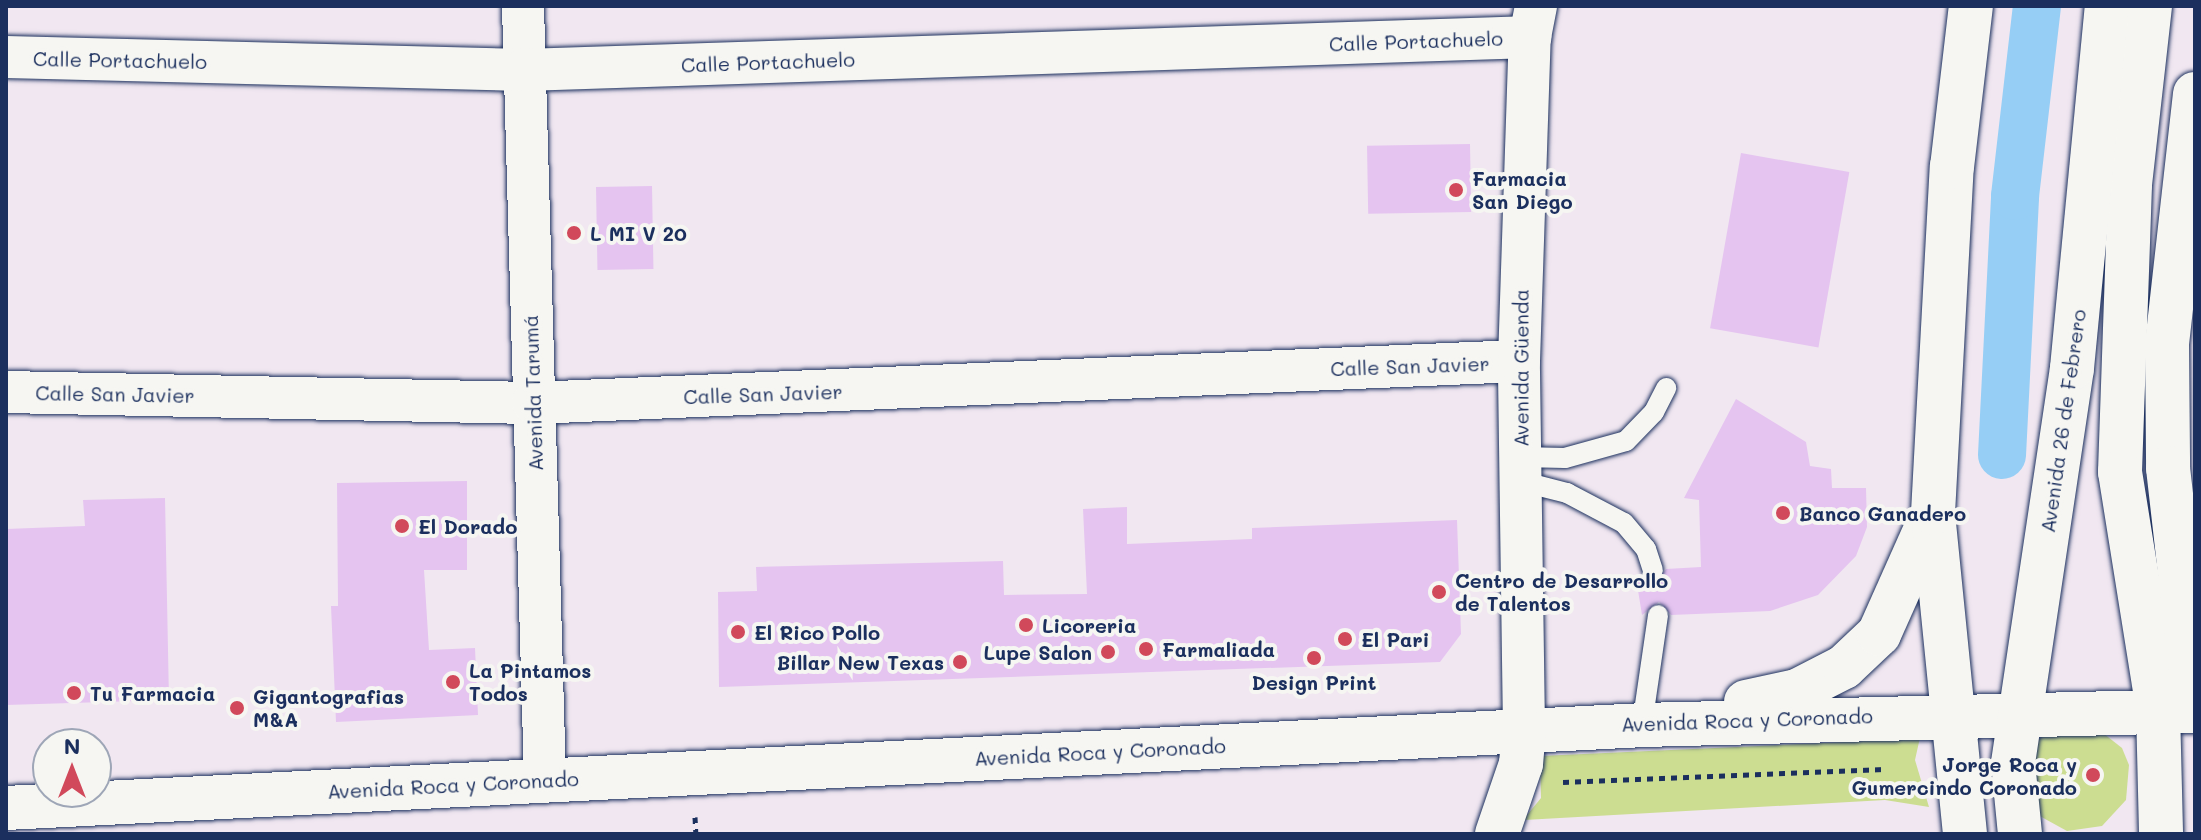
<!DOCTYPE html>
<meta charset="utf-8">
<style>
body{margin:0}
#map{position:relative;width:2201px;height:840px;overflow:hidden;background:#f1e7f1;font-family:Mali,sans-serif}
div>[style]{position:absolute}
.green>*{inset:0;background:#ccdd91}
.canal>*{height:48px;margin:-24px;padding:0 24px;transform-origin:24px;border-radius:24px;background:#96cef5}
.building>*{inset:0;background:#e5c4f0;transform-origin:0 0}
.path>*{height:5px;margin-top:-2.5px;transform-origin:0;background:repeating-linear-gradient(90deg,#1b2f5e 0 6px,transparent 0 12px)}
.roads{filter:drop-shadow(0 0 2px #1b2f5e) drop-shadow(0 0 2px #1b2f5e)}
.service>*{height:20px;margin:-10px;padding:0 10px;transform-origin:10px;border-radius:10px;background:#f6f6f2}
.minor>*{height:42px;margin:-21px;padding:0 21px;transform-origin:21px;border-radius:21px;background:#f6f6f2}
.primary>*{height:44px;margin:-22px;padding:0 22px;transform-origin:22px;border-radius:22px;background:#f6f6f2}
.dots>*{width:22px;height:22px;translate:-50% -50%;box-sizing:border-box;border:4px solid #f6f6f2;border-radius:50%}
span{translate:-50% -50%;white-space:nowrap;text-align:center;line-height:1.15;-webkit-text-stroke:8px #f6f6f2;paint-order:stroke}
.street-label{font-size:20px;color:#1b2f5e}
.poi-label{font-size:20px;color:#1b2f5e;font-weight:700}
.left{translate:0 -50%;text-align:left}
.right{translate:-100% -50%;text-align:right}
.frame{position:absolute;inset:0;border:8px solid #1b2f5e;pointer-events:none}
.north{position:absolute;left:32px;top:728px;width:80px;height:80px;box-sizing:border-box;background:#f6f6f2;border:2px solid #9ea6b7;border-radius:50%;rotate:0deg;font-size:22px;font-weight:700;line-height:32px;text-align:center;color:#1b2f5e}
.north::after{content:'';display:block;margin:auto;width:28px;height:36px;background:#d1495b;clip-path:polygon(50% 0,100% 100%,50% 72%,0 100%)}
</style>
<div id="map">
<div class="green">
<div style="clip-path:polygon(2094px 726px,2122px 748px,2129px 765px,2126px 800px,2102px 826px,2067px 831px,2036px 814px,2031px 748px,2043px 735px)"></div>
<div style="clip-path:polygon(1921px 733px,1915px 760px,1929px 807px,1885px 800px,1523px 820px,1541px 798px,1540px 756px,1888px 740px)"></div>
</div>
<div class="canal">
<div style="left:2002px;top:455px;width:259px;rotate:-87.1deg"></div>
<div style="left:2015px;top:196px;width:191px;rotate:-83.4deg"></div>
</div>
<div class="building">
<div style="left:1470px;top:144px;width:68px;height:103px;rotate:89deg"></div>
<div style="left:1741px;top:153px;width:110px;height:178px;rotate:10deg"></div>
<div style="left:652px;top:186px;width:83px;height:56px;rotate:89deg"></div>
<div style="clip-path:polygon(1736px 399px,1806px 442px,1810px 466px,1831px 469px,1832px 488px,1866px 488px,1867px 527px,1856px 556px,1818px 595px,1770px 611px,1671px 615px,1659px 602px,1642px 615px,1636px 578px,1656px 582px,1666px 569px,1701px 567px,1699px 500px,1684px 498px)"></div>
<div style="clip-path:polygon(467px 481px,467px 570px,424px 570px,429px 650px,475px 648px,478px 715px,336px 722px,331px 606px,338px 606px,337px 483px)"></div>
<div style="clip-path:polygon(165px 498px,169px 700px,6px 705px,6px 529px,85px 526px,83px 500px)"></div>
<div style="clip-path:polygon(1127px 507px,1127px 544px,1252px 539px,1252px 528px,1457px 520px,1461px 634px,1440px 662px,719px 687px,718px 592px,757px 591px,756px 567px,1003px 561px,1004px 595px,1087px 594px,1083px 509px)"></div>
</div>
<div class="path">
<div style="left:1563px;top:782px;width:322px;rotate:-2.3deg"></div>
<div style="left:695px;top:817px;width:17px;rotate:87deg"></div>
</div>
<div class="roads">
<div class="service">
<div style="left:1520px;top:457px;width:45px;rotate:1.3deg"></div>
<div style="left:1565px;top:458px;width:63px;rotate:-15.6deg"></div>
<div style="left:1626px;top:441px;width:40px;rotate:-46deg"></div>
<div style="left:1654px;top:412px;width:27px;rotate:-63deg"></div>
<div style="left:1520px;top:481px;width:49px;rotate:14.3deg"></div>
<div style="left:1567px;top:493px;width:64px;rotate:27.8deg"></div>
<div style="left:1624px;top:523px;width:34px;rotate:50deg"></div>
<div style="left:1646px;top:549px;width:22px;rotate:72deg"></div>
<div style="left:1642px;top:725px;width:111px;rotate:-81.7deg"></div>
</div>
<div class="minor">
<div style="left:523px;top:6px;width:774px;rotate:88.37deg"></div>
<div style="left:6px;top:57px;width:518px;rotate:1.44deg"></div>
<div style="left:524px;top:70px;width:1007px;rotate:-1.88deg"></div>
<div style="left:6px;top:392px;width:527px;rotate:1.2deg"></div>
<div style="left:533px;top:403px;width:987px;rotate:-2.44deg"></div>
<div style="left:1524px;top:730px;width:369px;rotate:-90.8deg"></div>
<div style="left:1519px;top:361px;width:324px;rotate:-88.1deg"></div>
<div style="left:1530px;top:37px;width:32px;rotate:-79deg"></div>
</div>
<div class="primary">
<div style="left:2150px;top:6px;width:180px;rotate:96.4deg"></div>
<div style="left:2130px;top:185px;width:287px;rotate:92deg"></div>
<div style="left:2120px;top:472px;width:240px;rotate:80.9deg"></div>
<div style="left:2158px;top:709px;width:125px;rotate:88.6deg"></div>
<div style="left:2195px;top:94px;width:250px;rotate:96.4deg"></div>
<div style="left:2167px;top:342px;width:126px;rotate:89.5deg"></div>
<div style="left:2168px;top:468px;width:238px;rotate:83.5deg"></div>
<div style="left:1746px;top:702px;width:52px;rotate:-12.2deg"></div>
<div style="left:1797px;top:691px;width:53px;rotate:-27.1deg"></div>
<div style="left:1844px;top:667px;width:48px;rotate:-43.3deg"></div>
<div style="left:1879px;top:634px;width:118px;rotate:-66deg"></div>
<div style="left:6px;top:808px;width:1638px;rotate:-2.9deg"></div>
<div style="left:1642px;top:725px;width:553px;rotate:-1.45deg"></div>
<div style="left:1497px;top:834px;width:74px;rotate:-71.1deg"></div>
<div style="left:1521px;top:764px;width:34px;rotate:-85deg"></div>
<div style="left:1965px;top:834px;width:323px;rotate:-95.7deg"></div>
<div style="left:1933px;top:513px;width:347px;rotate:-86.9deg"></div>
<div style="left:1952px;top:167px;width:162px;rotate:-83.3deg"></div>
<div style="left:2020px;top:834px;width:71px;rotate:-95.6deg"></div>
<div style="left:2013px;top:763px;width:399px;rotate:-81.5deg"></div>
<div style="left:2072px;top:368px;width:364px;rotate:-84.5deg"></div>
</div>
</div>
<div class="dots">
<div style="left:1456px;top:190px;background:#d1495b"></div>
<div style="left:574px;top:233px;background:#d1495b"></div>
<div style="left:1783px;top:513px;background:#d1495b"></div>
<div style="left:402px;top:526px;background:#d1495b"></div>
<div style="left:1439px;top:592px;background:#d1495b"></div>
<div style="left:1026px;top:625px;background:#d1495b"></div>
<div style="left:738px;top:632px;background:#d1495b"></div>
<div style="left:1345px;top:639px;background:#d1495b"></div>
<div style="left:1146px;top:649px;background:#d1495b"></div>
<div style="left:1108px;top:652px;background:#d1495b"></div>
<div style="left:1314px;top:658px;background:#d1495b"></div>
<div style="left:960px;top:662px;background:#d1495b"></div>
<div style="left:453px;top:682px;background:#d1495b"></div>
<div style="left:74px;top:693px;background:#d1495b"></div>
<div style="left:237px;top:708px;background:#d1495b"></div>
<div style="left:2093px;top:775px;background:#d1495b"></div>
</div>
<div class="street-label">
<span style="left:1416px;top:41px;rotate:-2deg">Calle Portachuelo</span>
<span style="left:120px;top:60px;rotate:1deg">Calle Portachuelo</span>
<span style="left:768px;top:62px;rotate:-2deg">Calle Portachuelo</span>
<span style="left:1410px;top:366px;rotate:-2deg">Calle San Javier</span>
<span style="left:1521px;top:368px;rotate:-90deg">Avenida Güenda</span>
<span style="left:533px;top:393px;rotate:-92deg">Avenida Tarumá</span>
<span style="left:115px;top:394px;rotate:1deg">Calle San Javier</span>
<span style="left:763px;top:394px;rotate:-2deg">Calle San Javier</span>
<span style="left:2063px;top:421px;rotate:-82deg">Avenida 26 de Febrero</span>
<span style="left:1747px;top:720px;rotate:-2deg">Avenida Roca y Coronado</span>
<span style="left:1100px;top:752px;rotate:-3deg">Avenida Roca y Coronado</span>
<span style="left:453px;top:785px;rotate:-3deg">Avenida Roca y Coronado</span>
</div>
<div class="poi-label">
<span class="left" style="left:1472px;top:190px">Farmacia<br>San Diego</span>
<span class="left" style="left:590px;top:233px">L MI V 20</span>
<span class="left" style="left:1799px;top:513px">Banco Ganadero</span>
<span class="left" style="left:418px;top:526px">El Dorado</span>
<span class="left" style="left:1455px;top:592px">Centro de Desarrollo<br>de Talentos</span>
<span class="left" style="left:1042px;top:625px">Licoreria</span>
<span class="left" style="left:754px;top:632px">El Rico Pollo</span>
<span class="left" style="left:1361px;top:639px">El Pari</span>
<span class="left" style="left:1162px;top:649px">Farmaliada</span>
<span class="right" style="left:1092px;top:652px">Lupe Salon</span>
<span class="right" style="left:944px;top:662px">Billar New Texas</span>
<span class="left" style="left:469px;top:682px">La Pintamos<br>Todos</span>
<span style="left:1314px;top:682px">Design Print</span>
<span class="left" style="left:90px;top:693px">Tu Farmacia</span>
<span class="left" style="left:253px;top:708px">Gigantografias<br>M&amp;A</span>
<span class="right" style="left:2077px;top:776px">Jorge Roca y<br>Gumercindo Coronado</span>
</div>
<div class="frame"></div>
<div class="north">N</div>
</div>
